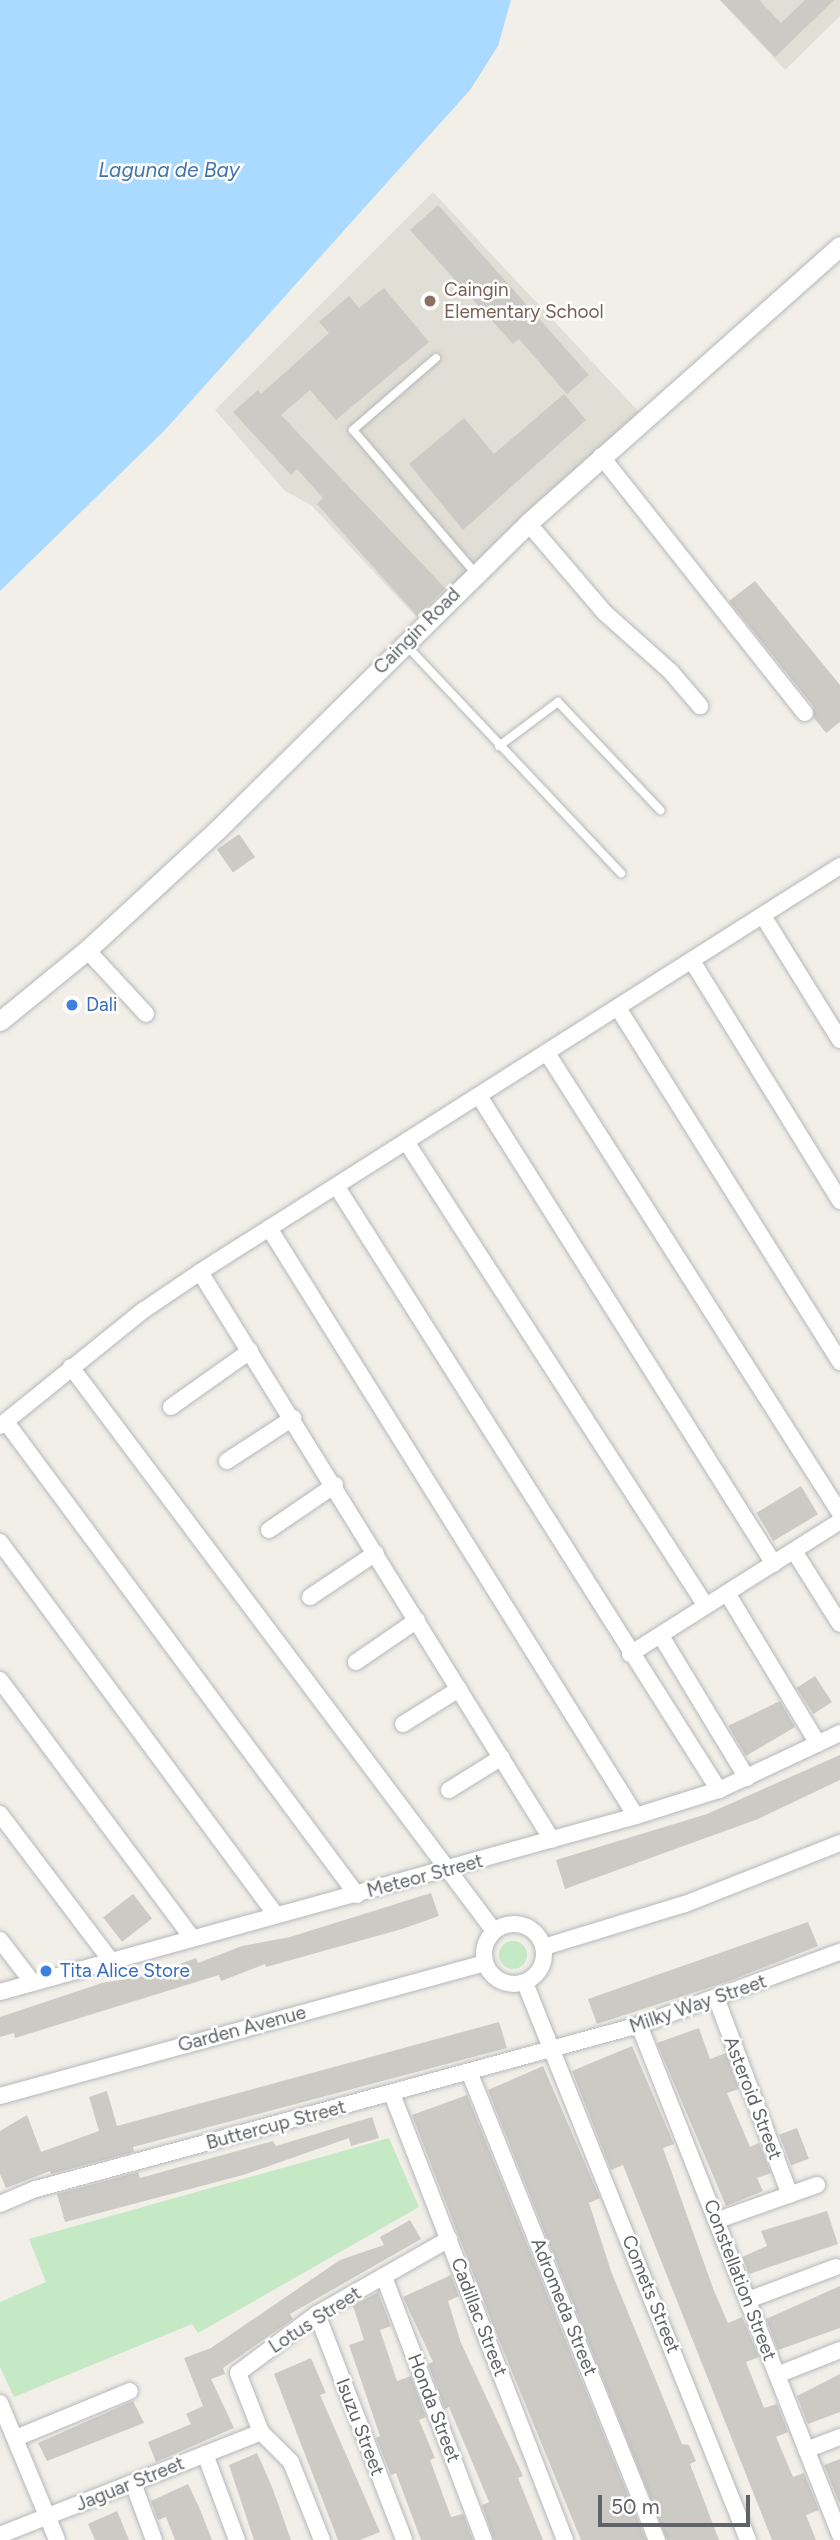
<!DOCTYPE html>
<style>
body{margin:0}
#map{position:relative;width:840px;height:2540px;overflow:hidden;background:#f1efe8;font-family:Figtree,sans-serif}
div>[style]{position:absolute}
.education>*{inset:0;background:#e1ded6}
.green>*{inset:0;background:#c5e8c5}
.round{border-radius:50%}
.water>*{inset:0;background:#aadaff}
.building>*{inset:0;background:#cccac5;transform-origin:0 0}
.roads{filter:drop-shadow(0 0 2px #b5b8bc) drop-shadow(0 0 2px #b5b8bc)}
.service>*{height:8px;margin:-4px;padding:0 4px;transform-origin:4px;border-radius:4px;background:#fff}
.minor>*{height:16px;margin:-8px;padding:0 8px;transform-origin:8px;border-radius:8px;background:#fff}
.minor>.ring{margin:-8px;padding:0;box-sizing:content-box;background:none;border:16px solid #fff;border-radius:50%}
.tertiary>*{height:19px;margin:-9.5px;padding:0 9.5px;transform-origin:9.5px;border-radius:9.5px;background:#fff}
.dots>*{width:19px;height:19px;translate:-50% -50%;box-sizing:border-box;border:4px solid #fff;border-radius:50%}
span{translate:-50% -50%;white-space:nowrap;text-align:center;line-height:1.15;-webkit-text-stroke:5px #fff;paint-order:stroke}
.education-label{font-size:19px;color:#785e54}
.left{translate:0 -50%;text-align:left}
.street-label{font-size:19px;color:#5f6368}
.shop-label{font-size:19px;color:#366cbe}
.water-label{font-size:21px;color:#4174aa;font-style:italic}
.scale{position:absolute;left:598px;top:2495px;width:152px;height:32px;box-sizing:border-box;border:4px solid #5f6368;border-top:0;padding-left:9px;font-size:21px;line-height:24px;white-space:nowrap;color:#5f6368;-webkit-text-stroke:5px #fff;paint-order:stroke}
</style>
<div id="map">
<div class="education">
<div style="clip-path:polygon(720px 0,840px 0,840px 16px,785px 70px)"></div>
<div style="clip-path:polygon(433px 192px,640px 413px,417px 618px,311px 505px,285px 491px,215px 410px)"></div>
</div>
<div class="green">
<div class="round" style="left:499px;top:1941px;width:28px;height:28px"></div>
<div style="clip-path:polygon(389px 2138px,419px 2207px,198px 2333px,192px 2324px,14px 2397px,0 2367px,0 2302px,46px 2282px,29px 2239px)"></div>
</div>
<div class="water">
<div style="clip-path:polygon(0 0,511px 0,498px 46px,470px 90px,164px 431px,0 591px)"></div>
</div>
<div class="building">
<div style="clip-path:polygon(720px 0,759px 0,781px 23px,805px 0,834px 0,775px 57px)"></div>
<div style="clip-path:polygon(438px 205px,589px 375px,567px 394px,519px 339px,513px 344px,410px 230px)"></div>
<div style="clip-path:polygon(384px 288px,429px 342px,336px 420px,310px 390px,281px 415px,445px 588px,417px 616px,317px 504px,323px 498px,297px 469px,291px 475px,233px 412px,258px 390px,261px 394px,329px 333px,319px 322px,349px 296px,359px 308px)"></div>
<div style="clip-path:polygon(564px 394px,586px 420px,463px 530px,409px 464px,464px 418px,494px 454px)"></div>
<div style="clip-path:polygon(755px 581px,840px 685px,840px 722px,826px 733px,814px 718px,813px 706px,729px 601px)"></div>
<div style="left:239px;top:834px;width:28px;height:27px;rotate:55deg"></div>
<div style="left:801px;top:1486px;width:33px;height:52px;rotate:59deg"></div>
<div style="left:815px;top:1676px;width:31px;height:22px;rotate:57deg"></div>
<div style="clip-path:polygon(780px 1701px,795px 1727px,746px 1756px,728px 1726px)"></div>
<div style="clip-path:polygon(840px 1755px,840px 1780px,758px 1819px,565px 1889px,556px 1860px,707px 1814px)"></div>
<div style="clip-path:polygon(431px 1893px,439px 1916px,402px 1929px,266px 1967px,265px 1964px,221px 1981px,219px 1975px,15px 2038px,14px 2033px,0 2037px,0 2017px,102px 1983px,150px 1975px,196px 1958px,198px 1963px,242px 1946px,290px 1937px)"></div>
<div style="left:133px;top:1894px;width:31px;height:38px;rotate:52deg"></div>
<div style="clip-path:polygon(808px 1922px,818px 1946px,726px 1982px,597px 2024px,588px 1999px)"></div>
<div style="clip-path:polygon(499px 2022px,507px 2048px,133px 2147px,134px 2152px,51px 2174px,50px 2171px,6px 2188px,0 2174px,0 2131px,27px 2115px,41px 2152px,99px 2131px,89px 2097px,107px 2091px,117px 2126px)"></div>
<div style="clip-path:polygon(699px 2028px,710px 2059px,726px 2053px,739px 2089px,727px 2093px,750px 2147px,759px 2143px,771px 2173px,757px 2178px,763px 2191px,726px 2206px,657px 2043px)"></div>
<div style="clip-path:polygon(632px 2046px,674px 2144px,663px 2148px,714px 2291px,728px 2323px,742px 2317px,746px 2326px,759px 2357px,746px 2362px,764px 2408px,777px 2404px,788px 2432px,776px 2437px,793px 2477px,804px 2473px,819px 2510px,806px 2515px,816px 2540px,772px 2540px,623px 2165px,611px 2170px,572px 2071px)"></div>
<div style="clip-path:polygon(543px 2066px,600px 2198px,589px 2203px,611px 2271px,682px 2444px,689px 2445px,696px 2461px,690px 2464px,719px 2540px,667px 2540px,488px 2090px)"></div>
<div style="clip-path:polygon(467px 2095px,646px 2540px,581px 2540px,493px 2325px,412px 2115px)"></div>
<div style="clip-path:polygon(372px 2117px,379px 2138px,351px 2146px,349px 2138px,243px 2175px,65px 2222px,57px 2194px,138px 2172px,140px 2178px,273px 2141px,276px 2146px)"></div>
<div style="left:797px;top:2128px;width:33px;height:19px;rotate:69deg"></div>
<div style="clip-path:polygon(827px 2211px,838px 2244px,749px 2274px,742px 2257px,767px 2246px,761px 2231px)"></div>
<div style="clip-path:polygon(410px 2220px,421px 2239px,290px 2314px,293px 2319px,223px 2368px,225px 2374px,211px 2379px,234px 2428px,156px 2462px,148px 2442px,191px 2424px,186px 2414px,203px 2406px,184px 2358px,211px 2348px,340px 2260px,384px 2245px,380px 2237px)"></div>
<div style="clip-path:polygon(451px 2275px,459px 2296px,448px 2301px,461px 2343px,523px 2476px,518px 2478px,543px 2540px,494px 2540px,482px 2505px,489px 2502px,449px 2407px,445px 2409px,428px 2364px,433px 2362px,403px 2297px)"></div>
<div style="clip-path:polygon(840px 2286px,840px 2328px,778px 2350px,766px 2319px)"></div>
<div style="clip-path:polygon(378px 2292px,391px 2326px,380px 2330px,397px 2381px,411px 2376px,426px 2417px,419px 2420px,435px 2458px,430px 2460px,451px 2517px,463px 2514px,473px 2540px,421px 2540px,396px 2473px,391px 2475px,376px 2438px,380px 2436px,349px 2345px,364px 2340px,353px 2306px)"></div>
<div style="clip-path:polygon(311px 2358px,326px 2393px,320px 2395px,380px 2532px,360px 2540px,338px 2540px,274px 2374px)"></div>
<div style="clip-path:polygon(840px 2374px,840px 2412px,808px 2424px,797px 2396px)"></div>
<div style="clip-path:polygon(133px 2401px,144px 2423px,47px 2461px,38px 2443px)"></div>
<div style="clip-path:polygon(257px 2453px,272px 2487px,291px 2540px,254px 2540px,229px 2465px)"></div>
<div style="clip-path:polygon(840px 2459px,840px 2502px,839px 2503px,824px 2465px)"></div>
<div style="clip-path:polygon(188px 2484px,199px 2507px,212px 2540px,175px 2540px,166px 2517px,158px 2520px,151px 2501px)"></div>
<div style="clip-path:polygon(117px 2511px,129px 2540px,95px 2540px,88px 2524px)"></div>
</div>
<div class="roads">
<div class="service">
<div style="left:436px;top:358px;width:110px;rotate:139.1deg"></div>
<div style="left:353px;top:430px;width:188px;rotate:49.5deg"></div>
<div style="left:405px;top:644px;width:315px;rotate:46.7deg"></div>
<div style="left:499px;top:746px;width:74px;rotate:-36.7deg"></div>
<div style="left:558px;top:702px;width:149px;rotate:46.6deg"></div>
</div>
<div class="minor">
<div style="left:601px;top:456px;width:328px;rotate:51.6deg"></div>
<div style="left:528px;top:523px;width:118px;rotate:49.5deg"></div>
<div style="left:605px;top:613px;width:89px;rotate:41.8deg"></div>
<div style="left:671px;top:672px;width:45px;rotate:49.5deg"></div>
<div style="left:763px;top:916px;width:146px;rotate:58.2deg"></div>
<div style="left:87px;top:950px;width:87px;rotate:47.3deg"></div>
<div style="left:692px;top:961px;width:282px;rotate:58.3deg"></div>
<div style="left:618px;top:1008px;width:418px;rotate:57.9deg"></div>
<div style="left:547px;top:1053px;width:545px;rotate:57.5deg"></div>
<div style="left:479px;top:1096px;width:553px;rotate:57.78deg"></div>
<div style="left:407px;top:1143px;width:551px;rotate:57.15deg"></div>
<div style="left:337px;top:1187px;width:714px;rotate:57.65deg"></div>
<div style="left:269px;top:1228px;width:693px;rotate:58.03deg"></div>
<div style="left:200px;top:1272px;width:668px;rotate:58.21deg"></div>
<div style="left:71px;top:1367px;width:705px;rotate:53.13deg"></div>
<div style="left:171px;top:1407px;width:97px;rotate:-35.3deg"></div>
<div style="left:6px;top:1422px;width:589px;rotate:53.42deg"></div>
<div style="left:0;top:1426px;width:185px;rotate:-38.9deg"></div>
<div style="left:144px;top:1310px;width:68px;rotate:-34.2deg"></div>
<div style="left:200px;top:1272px;width:758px;rotate:-32.39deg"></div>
<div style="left:227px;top:1461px;width:79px;rotate:-33.1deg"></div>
<div style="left:269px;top:1530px;width:80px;rotate:-34.3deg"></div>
<div style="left:0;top:1542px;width:464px;rotate:53.5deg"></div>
<div style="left:794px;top:1551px;width:86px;rotate:57.8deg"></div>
<div style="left:727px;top:1593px;width:176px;rotate:58.9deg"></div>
<div style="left:310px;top:1597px;width:79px;rotate:-33.7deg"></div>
<div style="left:661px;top:1636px;width:166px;rotate:58.8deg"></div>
<div style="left:630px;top:1654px;width:249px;rotate:-32.3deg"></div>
<div style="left:356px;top:1662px;width:74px;rotate:-34.5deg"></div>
<div style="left:0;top:1680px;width:322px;rotate:53.3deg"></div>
<div style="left:403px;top:1724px;width:66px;rotate:-32deg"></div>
<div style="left:449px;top:1790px;width:62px;rotate:-31.9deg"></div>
<div style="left:0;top:1814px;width:184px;rotate:52.9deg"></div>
<div class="ring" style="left:484px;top:1924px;width:44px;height:44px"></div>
<div style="left:0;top:1940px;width:54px;rotate:52.5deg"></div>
<div style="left:544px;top:1947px;width:147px;rotate:-17deg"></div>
<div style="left:685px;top:1904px;width:167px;rotate:-21.5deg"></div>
<div style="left:525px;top:1983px;width:600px;rotate:68.18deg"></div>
<div style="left:0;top:1992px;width:660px;rotate:-15.47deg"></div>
<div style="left:636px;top:1816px;width:87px;rotate:-17.4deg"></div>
<div style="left:719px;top:1790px;width:134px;rotate:-25.2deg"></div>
<div style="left:717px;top:2000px;width:208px;rotate:69.5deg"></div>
<div style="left:639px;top:2025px;width:548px;rotate:68.49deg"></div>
<div style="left:470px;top:2074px;width:502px;rotate:68.14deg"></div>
<div style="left:392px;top:2094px;width:478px;rotate:68.8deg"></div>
<div style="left:0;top:2096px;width:503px;rotate:-15.34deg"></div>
<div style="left:0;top:2204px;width:39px;rotate:-23deg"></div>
<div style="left:36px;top:2189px;width:625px;rotate:-15.21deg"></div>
<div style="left:639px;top:2025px;width:214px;rotate:-20deg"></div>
<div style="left:718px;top:2220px;width:105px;rotate:-19.5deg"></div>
<div style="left:384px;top:2277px;width:281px;rotate:69.2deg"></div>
<div style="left:748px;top:2300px;width:94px;rotate:-20.6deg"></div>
<div style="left:317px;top:2314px;width:242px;rotate:68.9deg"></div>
<div style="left:777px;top:2375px;width:68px;rotate:-21.6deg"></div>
<div style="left:0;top:2403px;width:148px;rotate:67.4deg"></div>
<div style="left:16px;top:2438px;width:123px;rotate:-22.4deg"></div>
<div style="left:806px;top:2450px;width:36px;rotate:-21deg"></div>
<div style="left:205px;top:2454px;width:92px;rotate:69.6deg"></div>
<div style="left:133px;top:2483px;width:61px;rotate:69.8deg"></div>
<div style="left:0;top:2535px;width:281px;rotate:-21.5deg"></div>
<div style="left:322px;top:2540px;width:84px;rotate:-111.7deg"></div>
<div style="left:291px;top:2462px;width:42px;rotate:-135deg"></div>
<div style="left:261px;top:2432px;width:63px;rotate:-111.3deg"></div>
<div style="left:238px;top:2373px;width:99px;rotate:-36.8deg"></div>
<div style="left:317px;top:2314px;width:152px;rotate:-29.6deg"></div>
</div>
<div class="tertiary">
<div style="left:0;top:1021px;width:112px;rotate:-39.2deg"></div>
<div style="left:87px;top:950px;width:177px;rotate:-42.7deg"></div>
<div style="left:217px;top:830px;width:437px;rotate:-44.6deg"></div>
<div style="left:528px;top:523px;width:417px;rotate:-41.6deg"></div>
</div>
</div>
<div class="dots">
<div style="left:430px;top:301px;background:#8d6e63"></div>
<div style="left:72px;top:1005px;background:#3f7fe0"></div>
<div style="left:46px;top:1971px;background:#3f7fe0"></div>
</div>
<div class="education-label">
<span class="left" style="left:444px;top:301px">Caingin<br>Elementary School</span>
</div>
<div class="street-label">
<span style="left:417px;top:631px;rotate:-45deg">Caingin Road</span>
<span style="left:425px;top:1876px;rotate:-15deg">Meteor Street</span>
<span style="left:698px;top:2004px;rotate:-19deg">Milky Way Street</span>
<span style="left:242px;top:2029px;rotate:-15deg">Garden Avenue</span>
<span style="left:753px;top:2098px;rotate:69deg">Asteroid Street</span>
<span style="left:276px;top:2125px;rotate:-15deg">Buttercup Street</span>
<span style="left:740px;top:2280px;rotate:69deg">Constellation Street</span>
<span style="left:651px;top:2294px;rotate:68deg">Comets Street</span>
<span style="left:564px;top:2307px;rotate:68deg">Adromeda Street</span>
<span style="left:479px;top:2317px;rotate:69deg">Cadillac Street</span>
<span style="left:315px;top:2320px;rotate:-33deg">Lotus Street</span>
<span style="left:434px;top:2408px;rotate:69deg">Honda Street</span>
<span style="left:360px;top:2427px;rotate:69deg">Isuzu Street</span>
<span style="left:130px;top:2484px;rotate:-22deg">Jaguar Street</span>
</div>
<div class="shop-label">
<span class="left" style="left:86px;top:1005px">Dali</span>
<span class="left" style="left:60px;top:1971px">Tita Alice Store</span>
</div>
<div class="water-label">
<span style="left:169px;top:170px">Laguna de Bay</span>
</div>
<div class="scale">50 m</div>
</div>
